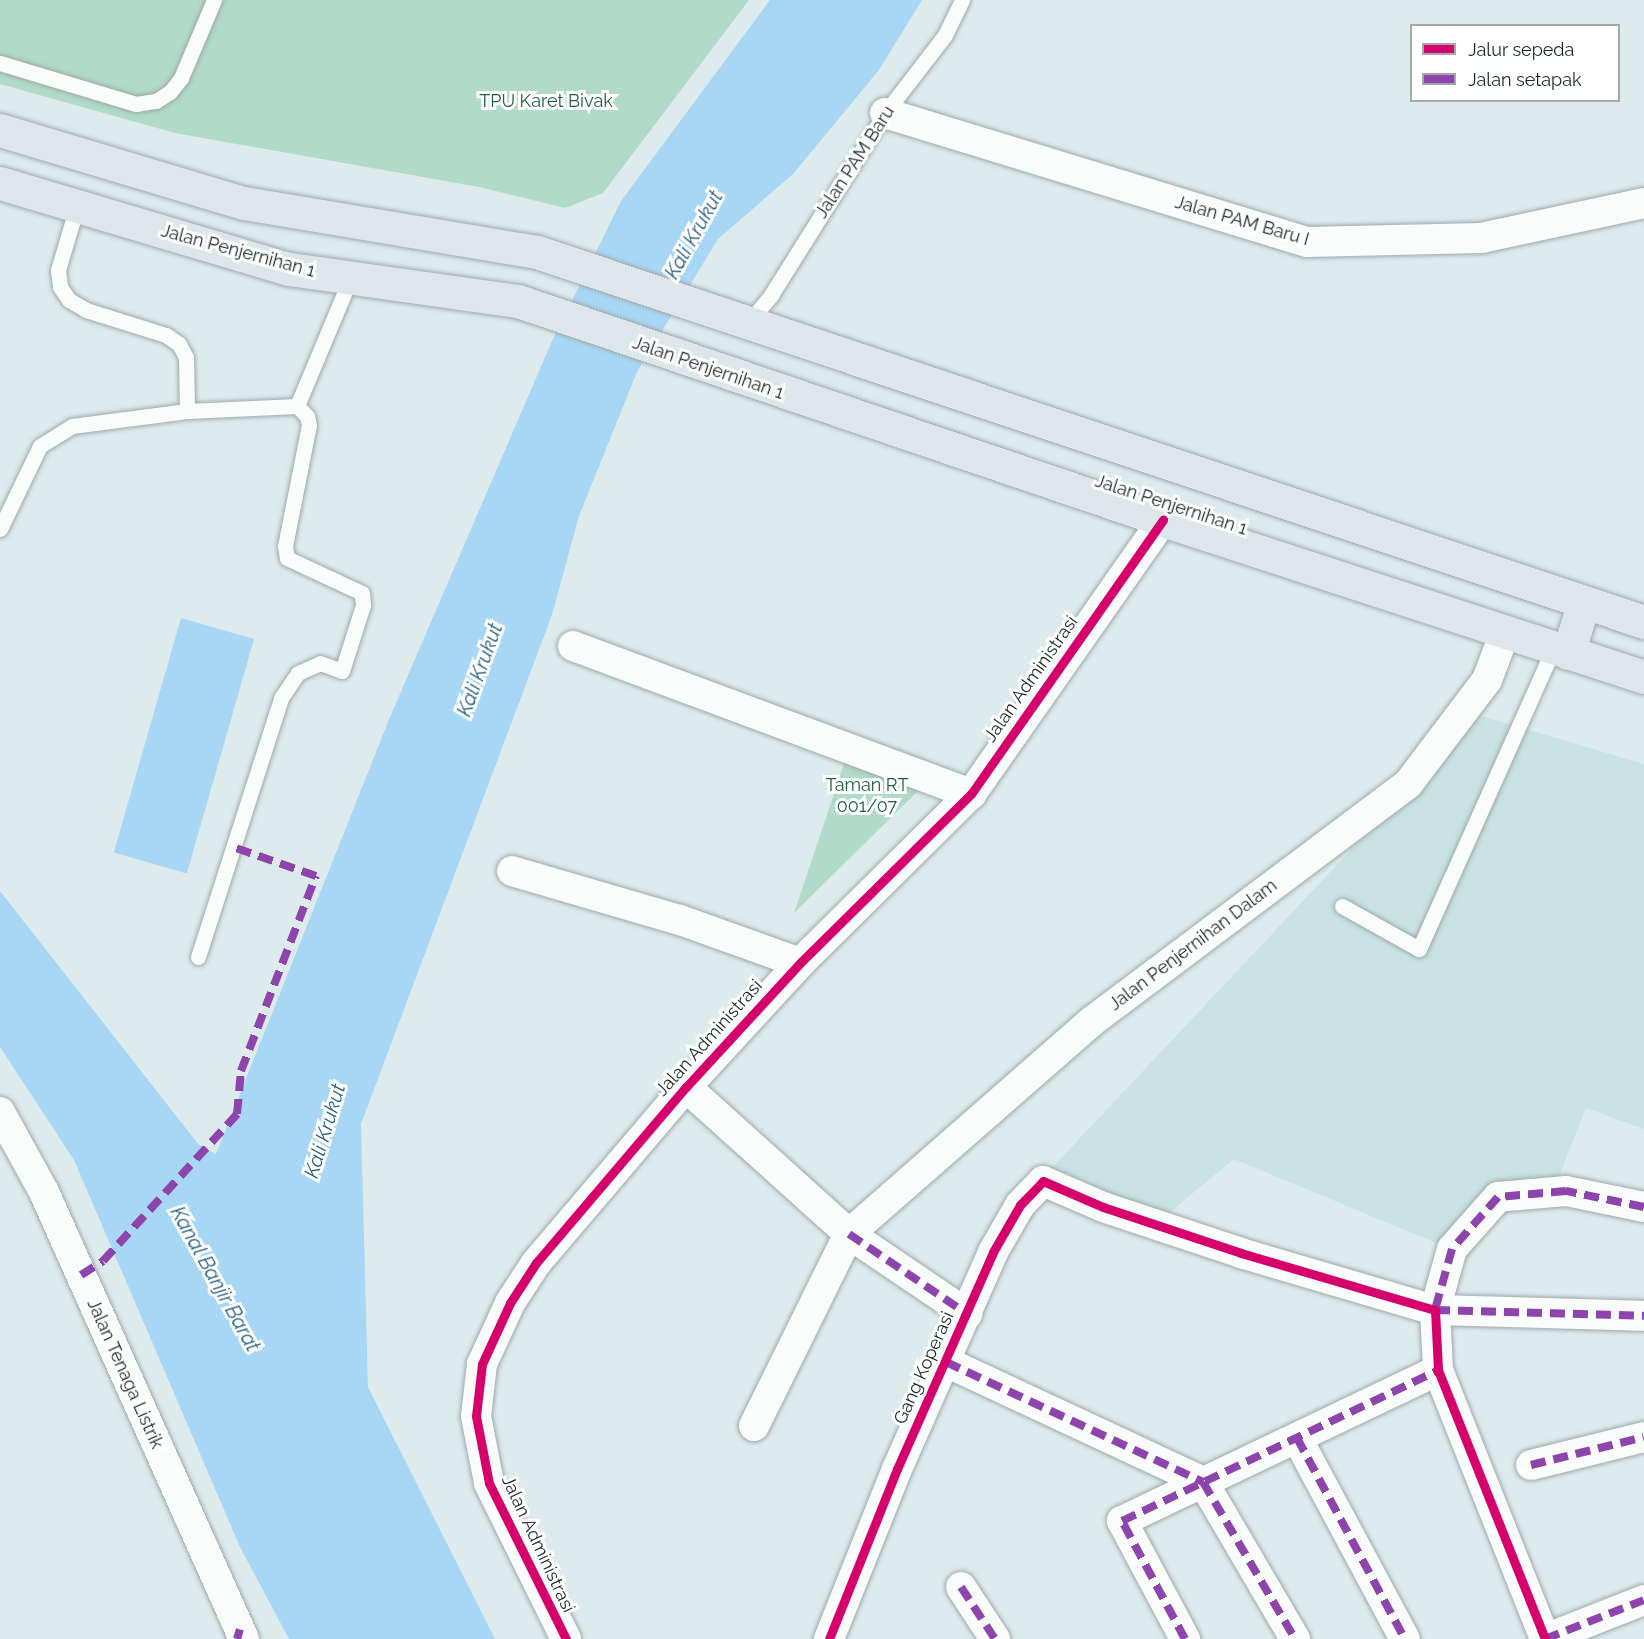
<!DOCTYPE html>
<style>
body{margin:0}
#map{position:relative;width:1644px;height:1639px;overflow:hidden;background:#ddebec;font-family:Raleway,sans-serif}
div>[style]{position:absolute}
.built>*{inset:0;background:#c9e2e3}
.green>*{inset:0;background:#b1dac8}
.water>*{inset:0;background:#a8d7f5;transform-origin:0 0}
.roads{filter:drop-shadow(0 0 2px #9ea9aa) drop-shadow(0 0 2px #9ea9aa)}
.service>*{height:15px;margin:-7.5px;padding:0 7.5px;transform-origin:7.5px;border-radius:7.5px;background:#fafcfc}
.minor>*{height:30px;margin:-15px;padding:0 15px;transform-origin:15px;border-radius:15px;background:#fafcfc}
.primary>*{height:33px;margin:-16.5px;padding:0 16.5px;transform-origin:16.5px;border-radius:16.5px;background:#dde7e9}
.quiet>*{height:8px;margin-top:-4px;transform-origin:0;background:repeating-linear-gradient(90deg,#8e44ad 0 15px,transparent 0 23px)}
.cycleway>*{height:9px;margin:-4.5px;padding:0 4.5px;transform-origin:4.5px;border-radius:4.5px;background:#d6006c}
span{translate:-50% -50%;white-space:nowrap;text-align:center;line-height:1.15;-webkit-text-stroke:6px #fff;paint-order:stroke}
.park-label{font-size:18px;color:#1e5f42}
.street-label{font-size:18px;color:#1d2627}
.water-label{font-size:20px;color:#245e80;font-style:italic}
.legend{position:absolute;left:1410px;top:24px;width:210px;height:78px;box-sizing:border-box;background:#fff;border:2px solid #a5a8a9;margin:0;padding:8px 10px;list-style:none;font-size:18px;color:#1d2627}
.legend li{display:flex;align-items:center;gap:12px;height:30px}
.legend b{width:30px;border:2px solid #a5a8a9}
</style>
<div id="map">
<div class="built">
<div style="clip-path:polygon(1478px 715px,1644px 764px,1644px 1129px,1586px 1108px,1547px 1206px,1496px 1197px,1470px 1257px,1234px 1159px,1141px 1236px,1049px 1171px)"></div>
</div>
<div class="green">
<div style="clip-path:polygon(0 0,749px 0,603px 193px,565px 208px,479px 187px,175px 133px,0 84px)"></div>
<div style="clip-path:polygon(847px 755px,924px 785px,794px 913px)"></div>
</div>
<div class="water">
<div style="clip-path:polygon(770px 0,922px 0,879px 70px,793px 174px,718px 239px,637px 372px,579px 516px,552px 615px,361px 1124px,368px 1387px,495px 1639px,289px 1639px,240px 1547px,74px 1160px,0 1047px,0 891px,199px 1145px,216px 1154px,390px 717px,552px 341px,621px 201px)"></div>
<div style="left:181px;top:618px;width:76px;height:244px;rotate:16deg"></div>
</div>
<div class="roads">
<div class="service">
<div style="left:0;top:63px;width:142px;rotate:16.8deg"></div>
<div style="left:136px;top:104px;width:20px;rotate:-9deg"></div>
<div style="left:156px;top:101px;width:17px;rotate:-33deg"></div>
<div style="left:170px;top:92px;width:18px;rotate:-52deg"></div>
<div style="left:181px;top:78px;width:85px;rotate:-67.1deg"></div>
<div style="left:77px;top:206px;width:67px;rotate:106.5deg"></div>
<div style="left:58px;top:270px;width:17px;rotate:83deg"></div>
<div style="left:60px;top:287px;width:16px;rotate:55deg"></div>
<div style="left:69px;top:300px;width:20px;rotate:30deg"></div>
<div style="left:86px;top:310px;width:84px;rotate:17.4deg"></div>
<div style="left:166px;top:335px;width:16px;rotate:35deg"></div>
<div style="left:179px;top:344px;width:15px;rotate:62deg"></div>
<div style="left:186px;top:357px;width:54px;rotate:88.9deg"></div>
<div style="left:747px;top:324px;width:38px;rotate:-50deg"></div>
<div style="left:771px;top:295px;width:215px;rotate:-57.9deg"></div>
<div style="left:885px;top:113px;width:98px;rotate:-52.4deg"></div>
<div style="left:945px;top:35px;width:39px;rotate:-64deg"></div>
<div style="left:0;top:529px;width:92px;rotate:-64.3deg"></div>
<div style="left:40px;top:446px;width:38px;rotate:-32deg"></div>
<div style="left:72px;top:426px;width:116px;rotate:-7.4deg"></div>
<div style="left:187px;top:411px;width:110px;rotate:-2.6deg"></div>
<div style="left:297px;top:406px;width:138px;rotate:-67.3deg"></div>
<div style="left:1342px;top:906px;width:88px;rotate:29.2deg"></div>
<div style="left:1419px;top:949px;width:329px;rotate:-65.9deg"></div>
<div style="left:198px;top:957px;width:272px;rotate:-72.2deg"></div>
<div style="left:281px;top:698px;width:30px;rotate:-56deg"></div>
<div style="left:298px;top:673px;width:24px;rotate:-24deg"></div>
<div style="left:320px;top:663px;width:23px;rotate:20deg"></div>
<div style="left:342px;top:671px;width:69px;rotate:-72.3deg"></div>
<div style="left:363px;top:605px;width:12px;rotate:-95deg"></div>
<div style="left:362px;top:593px;width:83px;rotate:-155deg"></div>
<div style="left:287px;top:558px;width:12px;rotate:-99deg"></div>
<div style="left:285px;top:546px;width:123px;rotate:-78.8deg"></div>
<div style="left:309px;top:425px;width:9px;rotate:-103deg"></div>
<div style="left:307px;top:416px;width:14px;rotate:-135deg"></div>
</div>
<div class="minor">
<div style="left:885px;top:113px;width:441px;rotate:17deg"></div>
<div style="left:1307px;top:242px;width:174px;rotate:-1.3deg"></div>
<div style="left:1481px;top:238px;width:167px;rotate:-12.1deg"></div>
<div style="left:573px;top:646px;width:425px;rotate:20.4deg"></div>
<div style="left:512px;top:871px;width:175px;rotate:16.3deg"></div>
<div style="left:680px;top:920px;width:127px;rotate:19.7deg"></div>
<div style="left:686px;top:1087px;width:219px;rotate:42deg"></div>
<div style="left:849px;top:1234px;width:322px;rotate:-41.2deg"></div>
<div style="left:1091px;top:1022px;width:396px;rotate:-36.9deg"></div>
<div style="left:1408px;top:784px;width:131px;rotate:-52.8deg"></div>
<div style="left:1487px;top:680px;width:51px;rotate:-69.4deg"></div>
<div style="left:0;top:1112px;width:91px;rotate:61.2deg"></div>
<div style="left:44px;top:1192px;width:490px;rotate:65.9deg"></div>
<div style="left:1644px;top:1207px;width:80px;rotate:-168.4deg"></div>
<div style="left:1566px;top:1191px;width:68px;rotate:175deg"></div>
<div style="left:1498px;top:1197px;width:69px;rotate:131.5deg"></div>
<div style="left:1452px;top:1249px;width:63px;rotate:105.6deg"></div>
<div style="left:1435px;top:1310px;width:209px;rotate:1.6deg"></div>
<div style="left:946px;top:1362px;width:284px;rotate:25deg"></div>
<div style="left:1203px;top:1482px;width:182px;rotate:59.6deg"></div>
<div style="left:754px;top:1426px;width:214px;rotate:-63.7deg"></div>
<div style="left:849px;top:1234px;width:143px;rotate:34.1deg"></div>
<div style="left:1297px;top:1438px;width:228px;rotate:61.8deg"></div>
<div style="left:1531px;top:1465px;width:116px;rotate:-13.9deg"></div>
<div style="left:961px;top:1587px;width:62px;rotate:56.8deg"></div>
<div style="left:566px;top:1639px;width:174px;rotate:-116.3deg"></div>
<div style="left:489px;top:1483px;width:68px;rotate:-101deg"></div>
<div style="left:476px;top:1416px;width:52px;rotate:-83.4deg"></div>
<div style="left:482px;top:1364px;width:67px;rotate:-65.3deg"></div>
<div style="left:510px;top:1303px;width:48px;rotate:-57deg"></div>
<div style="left:536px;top:1263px;width:231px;rotate:-49.6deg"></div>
<div style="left:686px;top:1087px;width:168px;rotate:-47.4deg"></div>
<div style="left:800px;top:963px;width:240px;rotate:-44.7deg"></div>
<div style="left:971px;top:794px;width:335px;rotate:-55deg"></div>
<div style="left:829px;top:1639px;width:183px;rotate:-68.2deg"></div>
<div style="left:897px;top:1469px;width:237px;rotate:-66.1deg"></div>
<div style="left:993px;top:1252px;width:54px;rotate:-60.1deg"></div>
<div style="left:1020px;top:1205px;width:33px;rotate:-46deg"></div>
<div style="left:1043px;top:1181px;width:65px;rotate:23.4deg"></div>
<div style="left:1103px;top:1207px;width:145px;rotate:18.4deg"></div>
<div style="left:1241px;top:1253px;width:202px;rotate:16.4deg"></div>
<div style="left:1435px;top:1310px;width:60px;rotate:87.1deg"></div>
<div style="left:1438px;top:1370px;width:289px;rotate:68.3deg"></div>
<div style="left:1185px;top:1639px;width:134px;rotate:-118.1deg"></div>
<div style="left:1122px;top:1521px;width:350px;rotate:-25.5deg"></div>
<div style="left:1545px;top:1639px;width:106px;rotate:-21.5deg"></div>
</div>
<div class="primary">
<div style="left:0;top:130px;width:255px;rotate:16.7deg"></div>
<div style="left:244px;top:203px;width:297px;rotate:9.5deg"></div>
<div style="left:537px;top:252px;width:1167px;rotate:18.48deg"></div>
<div style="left:0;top:183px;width:302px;rotate:16.6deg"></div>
<div style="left:289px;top:269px;width:231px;rotate:8deg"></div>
<div style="left:518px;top:301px;width:681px;rotate:18.75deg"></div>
<div style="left:1163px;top:520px;width:506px;rotate:18.08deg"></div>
<div style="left:1568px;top:653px;width:53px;rotate:-72.6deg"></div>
</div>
</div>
<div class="quiet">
<div style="left:1644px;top:1207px;width:80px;rotate:-168.4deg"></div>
<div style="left:1566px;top:1191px;width:68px;rotate:175deg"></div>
<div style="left:1498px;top:1197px;width:69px;rotate:131.5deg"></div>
<div style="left:1452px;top:1249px;width:63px;rotate:105.6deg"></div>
<div style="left:1435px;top:1310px;width:209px;rotate:1.6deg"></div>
<div style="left:849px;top:1234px;width:143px;rotate:34.1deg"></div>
<div style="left:81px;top:1275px;width:26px;rotate:-32deg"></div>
<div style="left:103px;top:1261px;width:199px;rotate:-47.6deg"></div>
<div style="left:237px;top:1114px;width:43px;rotate:-84.7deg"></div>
<div style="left:241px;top:1071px;width:209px;rotate:-69deg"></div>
<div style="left:316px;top:876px;width:88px;rotate:-160.7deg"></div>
<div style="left:946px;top:1362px;width:284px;rotate:25deg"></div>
<div style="left:1203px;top:1482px;width:182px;rotate:59.6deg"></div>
<div style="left:1297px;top:1438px;width:228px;rotate:61.8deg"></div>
<div style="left:1531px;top:1465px;width:116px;rotate:-13.9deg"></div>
<div style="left:961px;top:1587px;width:62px;rotate:56.8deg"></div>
<div style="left:237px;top:1639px;width:10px;rotate:-73deg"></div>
<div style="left:1185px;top:1639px;width:134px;rotate:-118.1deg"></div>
<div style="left:1122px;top:1521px;width:350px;rotate:-25.5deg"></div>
<div style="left:1545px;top:1639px;width:106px;rotate:-21.5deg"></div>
</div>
<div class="cycleway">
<div style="left:566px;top:1639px;width:174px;rotate:-116.3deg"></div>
<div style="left:489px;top:1483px;width:68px;rotate:-101deg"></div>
<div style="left:476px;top:1416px;width:52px;rotate:-83.4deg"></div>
<div style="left:482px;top:1364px;width:67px;rotate:-65.3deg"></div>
<div style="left:510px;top:1303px;width:48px;rotate:-57deg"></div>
<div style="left:536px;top:1263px;width:231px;rotate:-49.6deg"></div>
<div style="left:686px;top:1087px;width:168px;rotate:-47.4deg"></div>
<div style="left:800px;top:963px;width:240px;rotate:-44.7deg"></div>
<div style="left:971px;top:794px;width:335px;rotate:-55deg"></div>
<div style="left:829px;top:1639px;width:183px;rotate:-68.2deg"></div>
<div style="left:897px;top:1469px;width:237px;rotate:-66.1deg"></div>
<div style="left:993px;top:1252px;width:54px;rotate:-60.1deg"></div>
<div style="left:1020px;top:1205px;width:33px;rotate:-46deg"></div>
<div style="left:1043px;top:1181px;width:65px;rotate:23.4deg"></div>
<div style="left:1103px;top:1207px;width:145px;rotate:18.4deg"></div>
<div style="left:1241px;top:1253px;width:202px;rotate:16.4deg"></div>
<div style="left:1435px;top:1310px;width:60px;rotate:87.1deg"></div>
<div style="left:1438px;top:1370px;width:289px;rotate:68.3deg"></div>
</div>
<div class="park-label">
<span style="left:546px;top:101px">TPU Karet Bivak</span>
<span style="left:867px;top:796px">Taman RT<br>001/07</span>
</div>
<div class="street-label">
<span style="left:855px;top:162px;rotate:-57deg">Jalan PAM Baru</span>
<span style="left:1242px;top:221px;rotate:16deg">Jalan PAM Baru I</span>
<span style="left:238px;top:251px;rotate:15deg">Jalan Penjernihan 1</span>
<span style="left:708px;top:368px;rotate:19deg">Jalan Penjernihan 1</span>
<span style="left:1171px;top:505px;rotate:18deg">Jalan Penjernihan 1</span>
<span style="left:1031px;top:679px;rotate:-55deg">Jalan Administrasi</span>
<span style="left:1193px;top:945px;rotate:-37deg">Jalan Penjernihan Dalam</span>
<span style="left:709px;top:1038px;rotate:-48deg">Jalan Administrasi</span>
<span style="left:924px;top:1368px;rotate:-66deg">Gang Koperasi</span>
<span style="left:125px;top:1374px;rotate:66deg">Jalan Tenaga Listrik</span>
<span style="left:538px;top:1544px;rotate:65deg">Jalan Administrasi</span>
</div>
<div class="water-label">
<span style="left:694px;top:235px;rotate:-61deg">Kali Krukut</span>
<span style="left:480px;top:670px;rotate:-70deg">Kali Krukut</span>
<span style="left:325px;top:1131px;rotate:-73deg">Kali Krukut</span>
<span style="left:215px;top:1279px;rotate:61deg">Kanal Banjir Barat</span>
</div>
<ul class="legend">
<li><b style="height:8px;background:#d6006c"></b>Jalur sepeda</li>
<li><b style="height:8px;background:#8e44ad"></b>Jalan setapak</li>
</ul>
</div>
